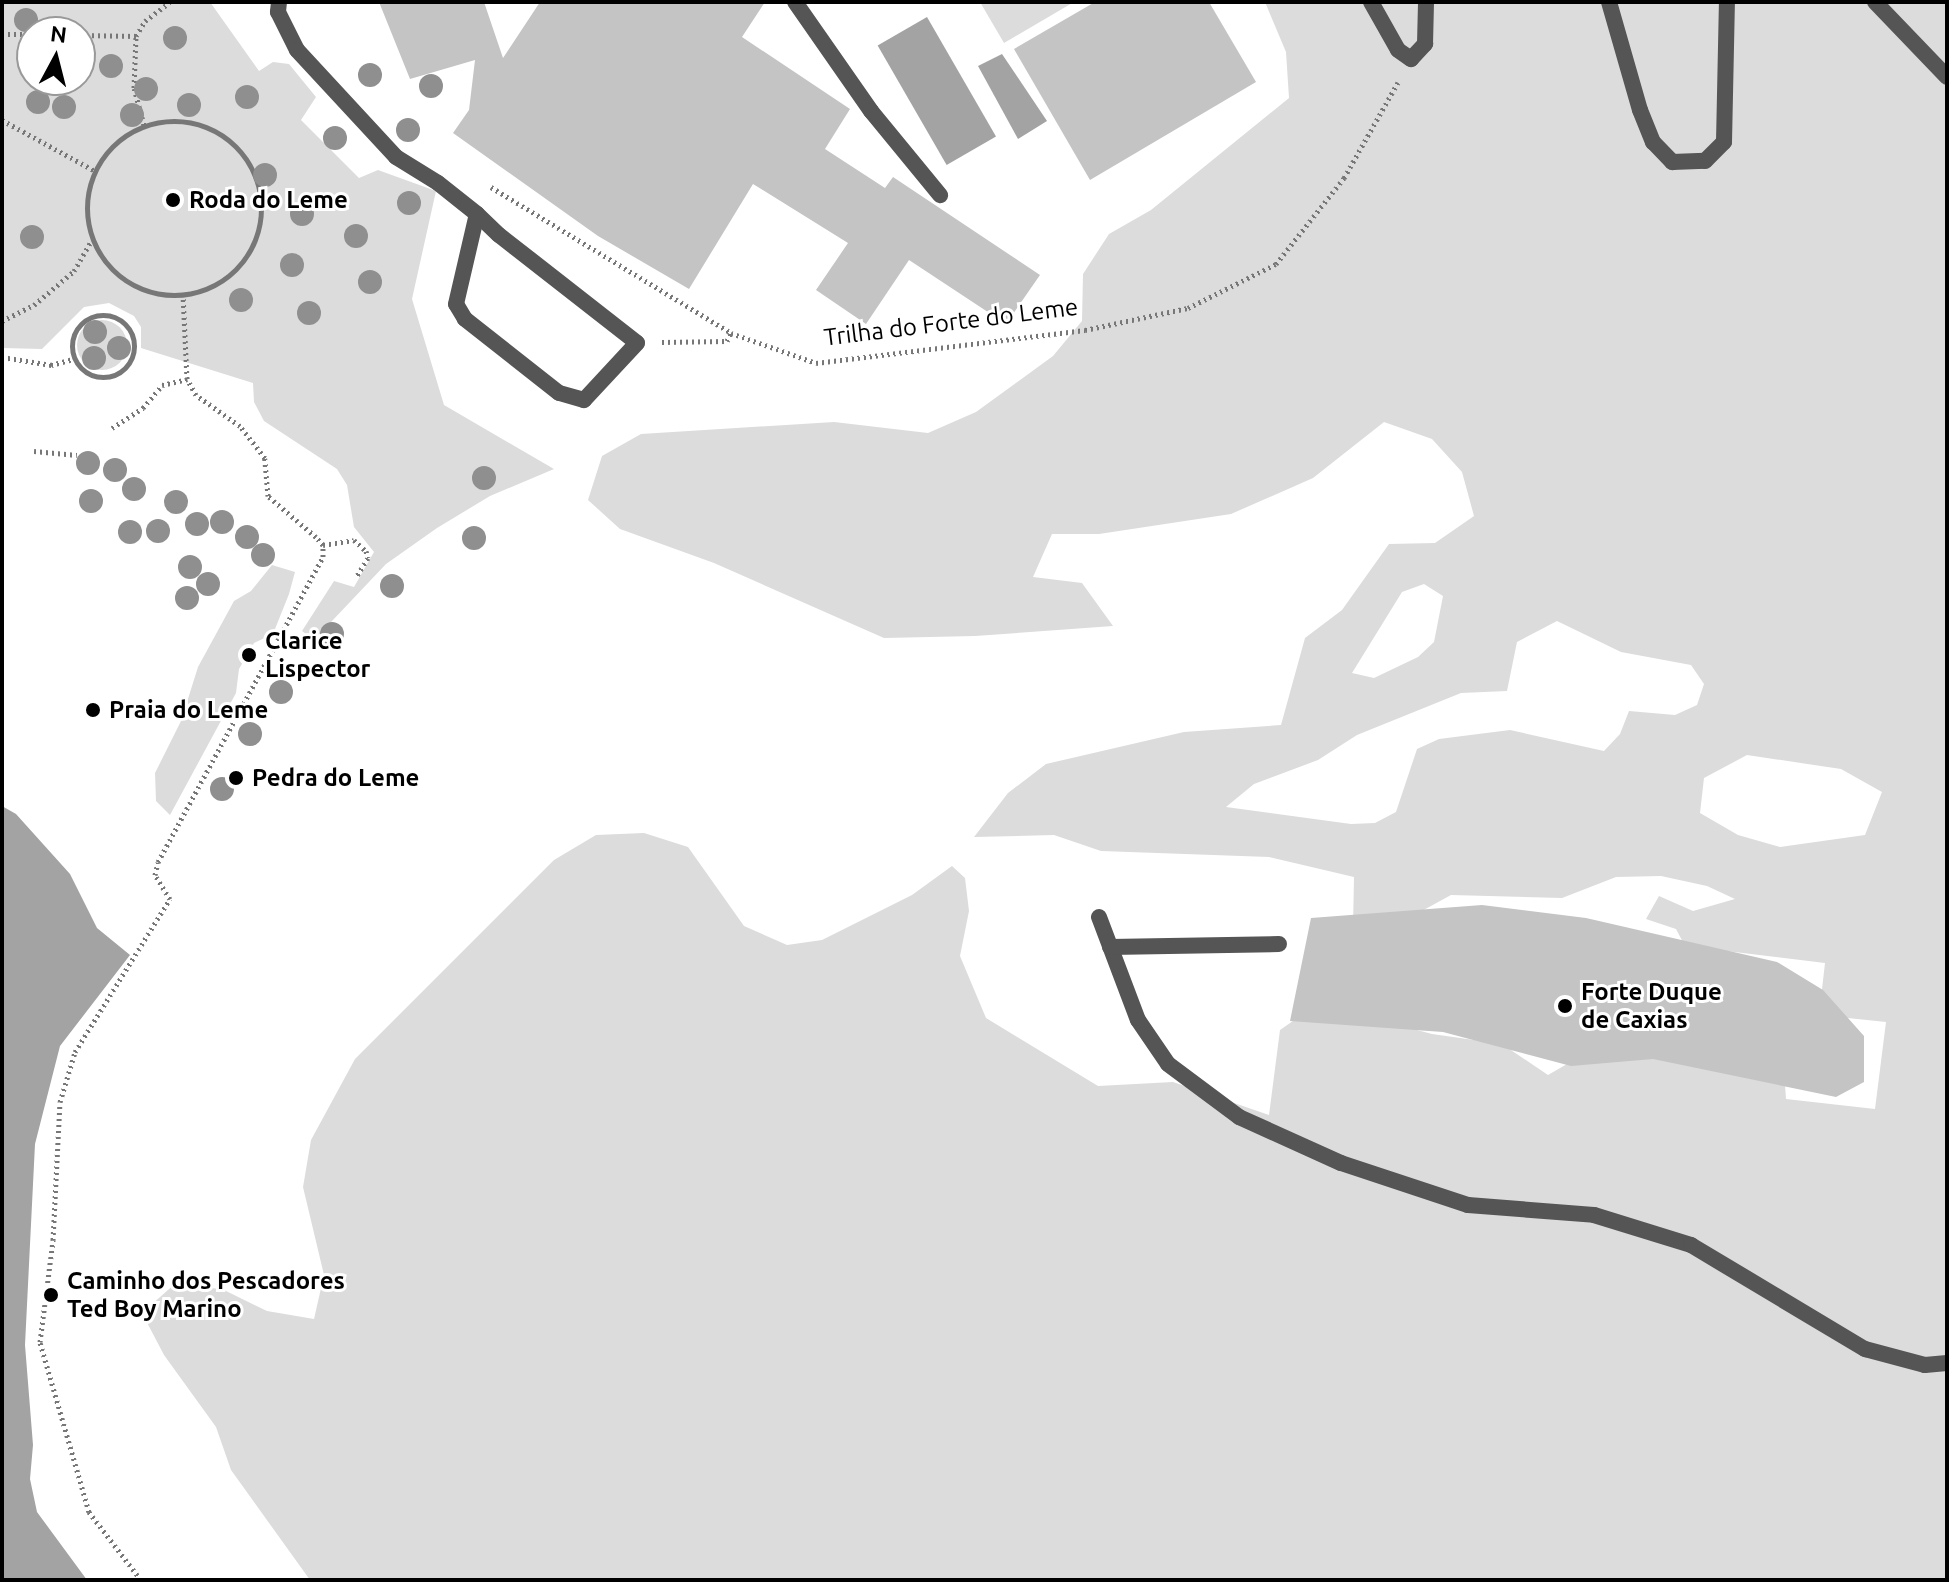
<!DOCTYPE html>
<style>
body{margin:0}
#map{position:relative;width:1949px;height:1582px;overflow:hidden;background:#fff;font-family:Ubuntu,sans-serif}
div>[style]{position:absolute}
.green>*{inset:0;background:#dcdcdc}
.round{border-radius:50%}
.water>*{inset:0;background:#a3a3a3;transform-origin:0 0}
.building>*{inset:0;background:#c4c4c4}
.path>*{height:5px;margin-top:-2.5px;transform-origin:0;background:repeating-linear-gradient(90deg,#777 0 2px,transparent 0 6px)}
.path>.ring{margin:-2.5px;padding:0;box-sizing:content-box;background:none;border:5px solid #777;border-radius:50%}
.service>*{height:16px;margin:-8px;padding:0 8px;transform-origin:8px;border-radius:8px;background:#555}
.trees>*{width:24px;height:24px;margin:-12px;border-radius:50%;background:#8f8f8f}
.dots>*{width:22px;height:22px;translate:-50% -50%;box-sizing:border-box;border:4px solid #fff;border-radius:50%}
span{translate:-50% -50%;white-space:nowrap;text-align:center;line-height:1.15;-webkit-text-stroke:6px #fff;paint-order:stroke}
.poi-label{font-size:24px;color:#000;font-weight:700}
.left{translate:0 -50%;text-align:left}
.street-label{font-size:24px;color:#000}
.frame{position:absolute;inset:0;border:4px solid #000;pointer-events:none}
.north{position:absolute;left:16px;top:16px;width:80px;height:80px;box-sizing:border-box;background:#fff;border:2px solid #999;border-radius:50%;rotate:7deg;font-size:22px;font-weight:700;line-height:32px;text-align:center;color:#000}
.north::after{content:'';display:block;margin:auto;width:28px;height:36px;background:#000;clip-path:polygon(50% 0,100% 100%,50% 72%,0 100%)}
</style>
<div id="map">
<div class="green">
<div style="clip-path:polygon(evenodd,2px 2px,210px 2px,259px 71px,273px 62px,289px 64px,316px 97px,301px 120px,359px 178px,378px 170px,436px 191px,412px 299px,444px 405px,554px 469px,490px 496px,437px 528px,386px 564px,314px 640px,302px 631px,334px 581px,354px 587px,374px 552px,354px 527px,347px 485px,337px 469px,264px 421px,254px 402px,253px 383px,141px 348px,141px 327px,134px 316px,109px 303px,84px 307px,42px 349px,2px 348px,2px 2px,32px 32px,80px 32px,80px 80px,32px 80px,32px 32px)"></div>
<div style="clip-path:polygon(980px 2px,1074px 2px,1004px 43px)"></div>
<div style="clip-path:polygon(evenodd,1265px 2px,1947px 2px,1947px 1580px,310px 1580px,231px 1470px,216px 1427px,164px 1355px,142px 1313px,177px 1282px,224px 1290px,267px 1311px,314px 1319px,324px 1275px,303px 1187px,311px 1140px,355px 1059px,554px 860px,596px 835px,644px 833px,688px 847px,744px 926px,787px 945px,822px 940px,912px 895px,952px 866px,965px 878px,969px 911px,960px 956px,986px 1018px,1098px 1086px,1173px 1082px,1269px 1115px,1280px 1030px,1306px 1012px,1345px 1011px,1432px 1034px,1502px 1044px,1548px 1075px,1574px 1060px,1632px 1052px,1784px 1070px,1786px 1099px,1875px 1109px,1886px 1022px,1819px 1015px,1825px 963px,1685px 946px,1676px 929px,1646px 919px,1659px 896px,1693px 911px,1735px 899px,1707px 886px,1661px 876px,1616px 877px,1562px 898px,1451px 895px,1409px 918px,1353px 927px,1354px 877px,1269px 857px,1101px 851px,1054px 835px,974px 837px,1008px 793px,1046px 764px,1184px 732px,1281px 725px,1305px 638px,1342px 610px,1389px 544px,1435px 543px,1474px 516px,1462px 472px,1432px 439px,1384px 422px,1313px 478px,1231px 514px,1099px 534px,1052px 534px,1033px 577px,1082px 583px,1113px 626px,975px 636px,884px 638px,714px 563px,620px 529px,588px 500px,602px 456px,641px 434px,834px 422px,928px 433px,976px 412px,1053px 356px,1082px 321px,1083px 274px,1109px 234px,1151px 210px,1289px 98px,1286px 52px,1265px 2px,1424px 584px,1443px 596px,1434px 642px,1418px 657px,1374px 678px,1352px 673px,1402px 592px,1424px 584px,1265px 2px,1557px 621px,1621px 652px,1691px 665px,1704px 684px,1697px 705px,1675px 715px,1629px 711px,1620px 734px,1604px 751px,1510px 730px,1439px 739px,1417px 749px,1396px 812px,1375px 823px,1351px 824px,1226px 807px,1254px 784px,1318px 760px,1357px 735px,1461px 693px,1507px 691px,1517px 642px,1557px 621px,1265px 2px,1747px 755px,1841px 769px,1882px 792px,1865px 835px,1780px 847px,1738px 835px,1700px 813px,1704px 778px,1747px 755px)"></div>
<div class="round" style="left:77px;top:320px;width:50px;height:50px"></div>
<div style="clip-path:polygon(272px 565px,295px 572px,289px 594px,273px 634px,254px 643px,239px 669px,236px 693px,170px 815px,156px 801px,155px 773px,181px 721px,198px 667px,234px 601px,251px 591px)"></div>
</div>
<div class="water">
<div style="left:927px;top:17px;width:138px;height:57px;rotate:60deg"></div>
<div style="clip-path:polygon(1002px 54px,1047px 121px,1018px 139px,978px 66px)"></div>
<div style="clip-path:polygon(2px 806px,16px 814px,70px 874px,97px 928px,130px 955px,60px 1046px,35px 1144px,25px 1345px,33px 1445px,30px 1479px,37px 1512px,87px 1580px,2px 1580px)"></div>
</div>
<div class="building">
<div style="clip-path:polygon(379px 2px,484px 2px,503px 58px,540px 2px,765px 2px,742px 37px,850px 109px,825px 149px,885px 188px,893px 177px,1040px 275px,1006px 324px,909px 260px,866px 324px,816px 290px,848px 243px,753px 184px,689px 289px,598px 236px,453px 133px,469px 110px,475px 60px,410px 79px)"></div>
<div style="clip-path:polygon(1095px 2px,1209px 2px,1256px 82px,1090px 180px,1014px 49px)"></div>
<div style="clip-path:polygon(1482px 905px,1586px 918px,1777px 962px,1823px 990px,1864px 1036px,1864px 1082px,1836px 1097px,1653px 1059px,1571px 1066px,1443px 1032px,1290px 1021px,1311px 918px)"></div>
</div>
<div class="path">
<div style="left:2px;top:34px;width:30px"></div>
<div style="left:80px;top:35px;width:56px;rotate:1deg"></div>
<div style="left:2px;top:120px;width:106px;rotate:28.7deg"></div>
<div class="ring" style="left:87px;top:121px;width:169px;height:169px"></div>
<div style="left:144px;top:125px;width:38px;rotate:-105deg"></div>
<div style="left:134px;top:88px;width:52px;rotate:-87.8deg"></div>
<div style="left:136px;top:36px;width:17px;rotate:-59deg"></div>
<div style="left:145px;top:21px;width:31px;rotate:-37deg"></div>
<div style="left:491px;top:187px;width:281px;rotate:31.3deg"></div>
<div class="ring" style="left:72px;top:315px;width:57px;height:57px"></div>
<div style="left:2px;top:321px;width:36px;rotate:-27deg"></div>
<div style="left:34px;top:305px;width:52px;rotate:-40.4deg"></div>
<div style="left:74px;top:271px;width:36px;rotate:-60deg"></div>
<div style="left:662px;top:342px;width:65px;rotate:-0.9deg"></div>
<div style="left:727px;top:341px;width:9px;rotate:-63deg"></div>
<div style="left:731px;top:333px;width:90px;rotate:19.4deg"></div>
<div style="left:816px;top:363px;width:271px;rotate:-7deg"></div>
<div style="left:1085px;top:330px;width:105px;rotate:-12.1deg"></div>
<div style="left:1188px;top:308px;width:98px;rotate:-26.6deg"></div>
<div style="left:1276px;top:264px;width:110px;rotate:-51.7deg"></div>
<div style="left:1344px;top:178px;width:110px;rotate:-60.6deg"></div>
<div style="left:2px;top:357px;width:50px;rotate:9.3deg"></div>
<div style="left:51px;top:365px;width:24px;rotate:-15deg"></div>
<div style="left:112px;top:428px;width:37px;rotate:-33deg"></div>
<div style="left:143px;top:408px;width:30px;rotate:-50deg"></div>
<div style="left:162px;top:385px;width:26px;rotate:-13deg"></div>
<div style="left:34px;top:451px;width:43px;rotate:5.3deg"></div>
<div style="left:323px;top:545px;width:31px;rotate:-9deg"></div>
<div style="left:354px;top:540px;width:16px;rotate:43deg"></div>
<div style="left:366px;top:551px;width:7px;rotate:74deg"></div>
<div style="left:368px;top:558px;width:22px;rotate:122deg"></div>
<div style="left:141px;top:1580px;width:86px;rotate:-127.4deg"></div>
<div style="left:89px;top:1512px;width:177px;rotate:-106.1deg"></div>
<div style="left:40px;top:1342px;width:103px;rotate:-82.7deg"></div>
<div style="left:53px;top:1240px;width:138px;rotate:-87.1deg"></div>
<div style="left:60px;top:1102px;width:52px;rotate:-73.3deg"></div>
<div style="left:75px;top:1052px;width:180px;rotate:-58.2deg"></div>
<div style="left:170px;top:899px;width:28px;rotate:-122deg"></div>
<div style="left:155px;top:875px;width:13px;rotate:-77deg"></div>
<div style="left:158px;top:862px;width:347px;rotate:-61.6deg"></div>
<div style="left:323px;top:557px;width:12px;rotate:-90deg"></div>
<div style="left:323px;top:545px;width:11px;rotate:-131deg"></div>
<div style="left:316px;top:537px;width:63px;rotate:-139.5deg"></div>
<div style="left:268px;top:496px;width:38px;rotate:-95deg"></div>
<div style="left:265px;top:458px;width:41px;rotate:-128deg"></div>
<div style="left:240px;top:426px;width:54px;rotate:-144.8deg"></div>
<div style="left:196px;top:395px;width:18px;rotate:-119deg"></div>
<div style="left:187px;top:379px;width:84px;rotate:-92.7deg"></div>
</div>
<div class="service">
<div style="left:279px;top:2px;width:10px;rotate:96deg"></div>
<div style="left:278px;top:12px;width:42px;rotate:63.4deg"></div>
<div style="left:297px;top:50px;width:146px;rotate:47.2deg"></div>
<div style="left:396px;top:157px;width:49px;rotate:31.8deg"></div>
<div style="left:438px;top:183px;width:50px;rotate:38.5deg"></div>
<div style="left:477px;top:214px;width:30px;rotate:44deg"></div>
<div style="left:499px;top:235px;width:175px;rotate:38deg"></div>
<div style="left:637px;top:343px;width:78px;rotate:132.9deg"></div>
<div style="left:584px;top:400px;width:26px;rotate:-164deg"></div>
<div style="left:559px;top:393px;width:120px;rotate:-141.8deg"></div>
<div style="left:465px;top:319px;width:17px;rotate:-121deg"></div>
<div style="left:456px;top:304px;width:92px;rotate:-76.9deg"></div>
<div style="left:795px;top:2px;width:133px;rotate:55.1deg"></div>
<div style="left:871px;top:111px;width:109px;rotate:50.6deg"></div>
<div style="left:1371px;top:2px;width:55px;rotate:60.6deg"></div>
<div style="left:1398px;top:50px;width:16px;rotate:35deg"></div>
<div style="left:1411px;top:59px;width:21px;rotate:-47deg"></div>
<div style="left:1425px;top:44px;width:42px;rotate:-88.6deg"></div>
<div style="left:1609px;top:2px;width:112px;rotate:74deg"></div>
<div style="left:1640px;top:110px;width:35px;rotate:68deg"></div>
<div style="left:1653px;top:142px;width:28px;rotate:46deg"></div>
<div style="left:1672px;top:162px;width:33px;rotate:-2deg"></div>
<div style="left:1705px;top:161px;width:27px;rotate:-45deg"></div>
<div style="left:1724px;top:142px;width:140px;rotate:-88.8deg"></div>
<div style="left:1875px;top:2px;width:104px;rotate:46.2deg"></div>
<div style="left:1099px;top:917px;width:110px;rotate:69.3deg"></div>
<div style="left:1138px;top:1020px;width:53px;rotate:55.7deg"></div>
<div style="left:1168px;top:1064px;width:89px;rotate:36.7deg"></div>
<div style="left:1239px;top:1117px;width:112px;rotate:24.3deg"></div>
<div style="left:1341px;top:1163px;width:134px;rotate:18.3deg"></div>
<div style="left:1468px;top:1205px;width:126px;rotate:4.5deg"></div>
<div style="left:1594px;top:1215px;width:102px;rotate:17.2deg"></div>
<div style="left:1691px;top:1245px;width:203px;rotate:30.9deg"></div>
<div style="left:1865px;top:1349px;width:62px;rotate:14.9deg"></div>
<div style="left:1925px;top:1365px;width:22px;rotate:-5deg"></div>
<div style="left:1110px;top:947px;width:169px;rotate:-1deg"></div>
</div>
<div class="trees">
<div style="left:26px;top:20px"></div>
<div style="left:175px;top:38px"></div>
<div style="left:111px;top:66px"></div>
<div style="left:370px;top:75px"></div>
<div style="left:431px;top:86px"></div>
<div style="left:146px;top:89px"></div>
<div style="left:247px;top:97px"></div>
<div style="left:38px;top:102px"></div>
<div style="left:189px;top:105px"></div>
<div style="left:64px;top:107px"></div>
<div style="left:132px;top:115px"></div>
<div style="left:408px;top:130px"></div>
<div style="left:335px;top:138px"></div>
<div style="left:265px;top:175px"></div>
<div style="left:409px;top:203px"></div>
<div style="left:302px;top:214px"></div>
<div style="left:356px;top:236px"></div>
<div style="left:32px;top:237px"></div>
<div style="left:292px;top:265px"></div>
<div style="left:370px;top:282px"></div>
<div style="left:241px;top:300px"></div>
<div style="left:309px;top:313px"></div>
<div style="left:95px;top:332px"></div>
<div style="left:119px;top:348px"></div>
<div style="left:94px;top:358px"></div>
<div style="left:88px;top:463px"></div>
<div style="left:115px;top:470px"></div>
<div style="left:484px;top:478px"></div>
<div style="left:134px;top:489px"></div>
<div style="left:91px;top:501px"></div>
<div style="left:176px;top:502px"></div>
<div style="left:222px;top:522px"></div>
<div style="left:197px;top:524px"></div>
<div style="left:158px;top:531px"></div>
<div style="left:130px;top:532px"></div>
<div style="left:247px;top:537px"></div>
<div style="left:474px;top:538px"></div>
<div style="left:263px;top:555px"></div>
<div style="left:190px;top:567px"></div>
<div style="left:208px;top:584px"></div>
<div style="left:392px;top:586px"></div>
<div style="left:187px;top:598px"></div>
<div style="left:332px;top:634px"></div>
<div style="left:281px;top:692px"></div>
<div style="left:250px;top:734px"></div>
<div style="left:222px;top:789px"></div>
</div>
<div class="dots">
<div style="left:173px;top:200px;background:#000"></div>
<div style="left:249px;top:655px;background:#000"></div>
<div style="left:93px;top:710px;background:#000"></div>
<div style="left:236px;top:778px;background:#000"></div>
<div style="left:1565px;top:1006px;background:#000"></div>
<div style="left:51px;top:1295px;background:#000"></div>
</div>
<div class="poi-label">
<span class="left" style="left:189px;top:200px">Roda do Leme</span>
<span class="left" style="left:265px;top:655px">Clarice<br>Lispector</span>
<span class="left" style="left:109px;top:710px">Praia do Leme</span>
<span class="left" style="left:252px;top:778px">Pedra do Leme</span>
<span class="left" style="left:1581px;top:1006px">Forte Duque<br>de Caxias</span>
<span class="left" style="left:67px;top:1295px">Caminho dos Pescadores<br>Ted Boy Marino</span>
</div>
<div class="street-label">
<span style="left:951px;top:322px;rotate:-7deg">Trilha do Forte do Leme</span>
</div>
<div class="frame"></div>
<div class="north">N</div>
</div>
